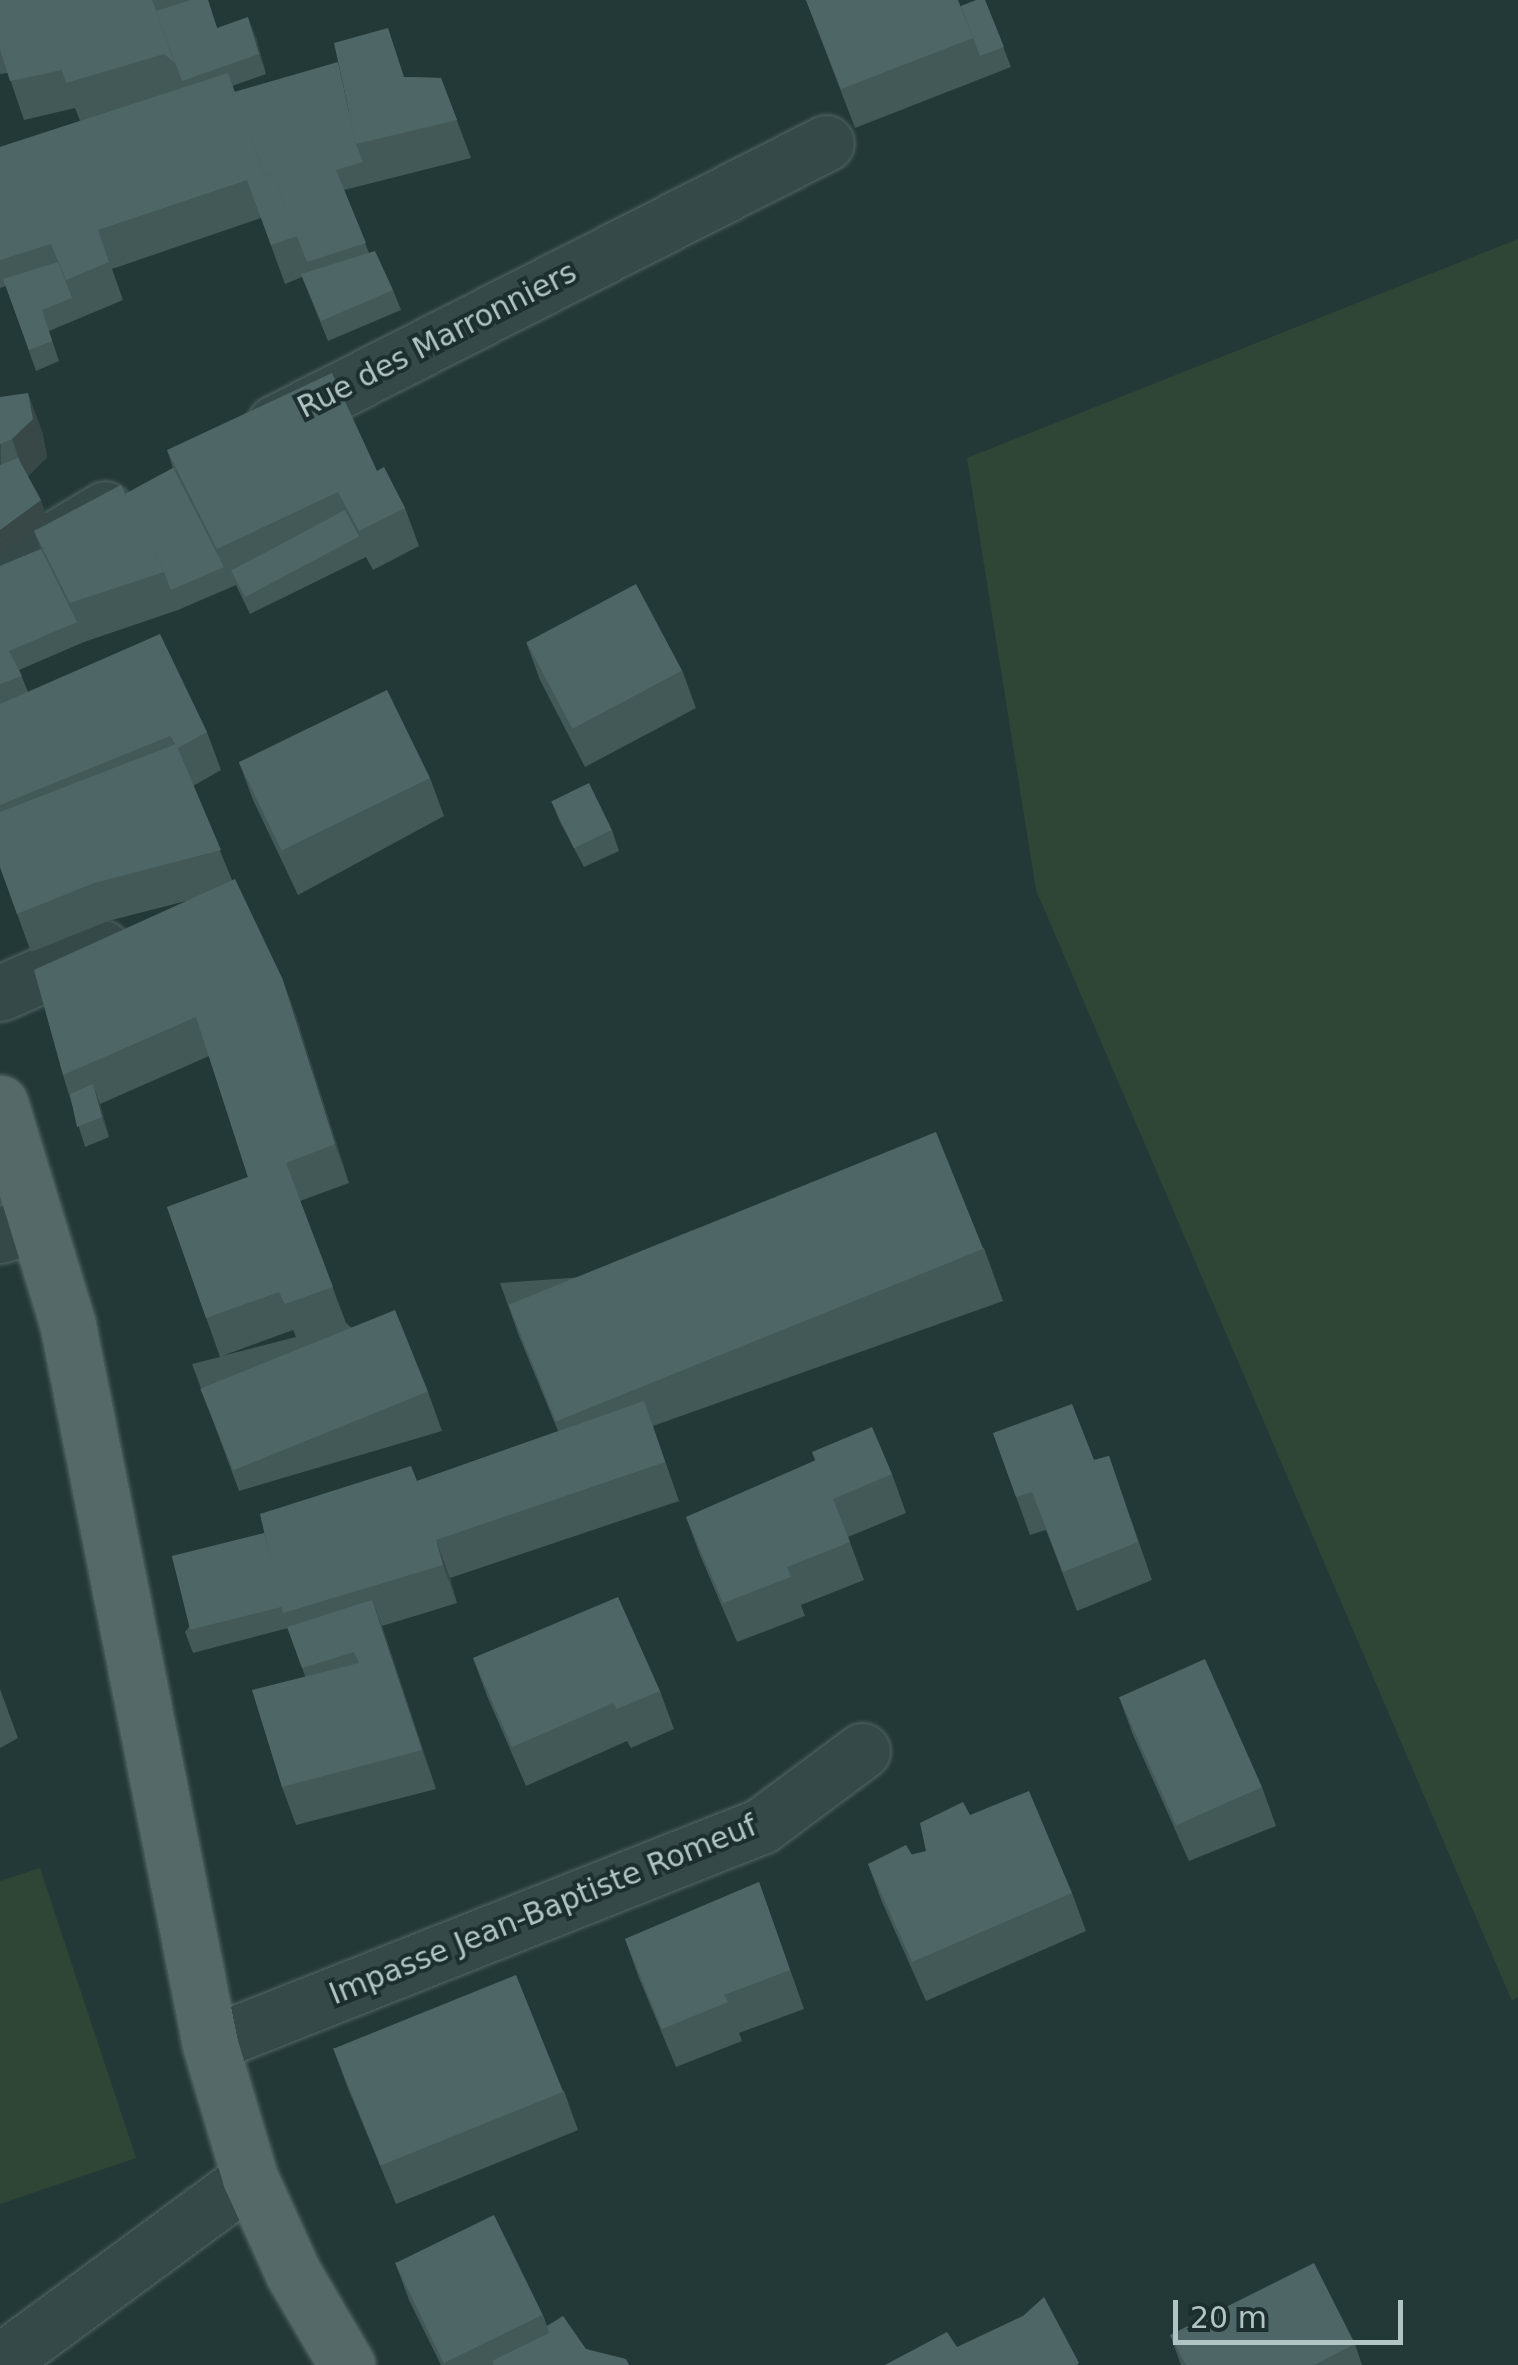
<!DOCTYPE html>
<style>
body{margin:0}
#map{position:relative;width:1518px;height:2365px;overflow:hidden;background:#233938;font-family:"DejaVu Sans",sans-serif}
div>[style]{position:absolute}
.green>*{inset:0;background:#2f4536}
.roads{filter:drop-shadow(0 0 2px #546766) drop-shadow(0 0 2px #546766)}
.minor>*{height:55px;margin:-27.5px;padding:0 27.5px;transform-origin:27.5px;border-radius:27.5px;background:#364949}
.major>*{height:55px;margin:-27.5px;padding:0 27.5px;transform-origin:27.5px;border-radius:27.5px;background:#546968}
.wall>*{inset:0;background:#435958}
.shaded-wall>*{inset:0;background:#374847}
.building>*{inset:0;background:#4e6766;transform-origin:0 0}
span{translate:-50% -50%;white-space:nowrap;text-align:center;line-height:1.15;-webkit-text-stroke:8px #1c2e2d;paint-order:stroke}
.street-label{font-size:30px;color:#b1c5c5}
.scale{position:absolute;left:1173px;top:2300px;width:230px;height:45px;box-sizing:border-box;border:5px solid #b1c5c5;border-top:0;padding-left:12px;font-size:30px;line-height:35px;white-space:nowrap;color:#b1c5c5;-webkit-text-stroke:8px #1c2e2d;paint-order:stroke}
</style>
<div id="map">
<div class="green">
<div style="clip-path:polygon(1518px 239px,1518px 1997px,1512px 2001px,1036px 890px,967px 458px)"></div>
<div style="clip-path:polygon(40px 1868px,136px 2158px,0 2204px,0 1881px)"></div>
</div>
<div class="roads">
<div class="minor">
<div style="left:275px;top:423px;width:618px;rotate:-26.94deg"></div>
<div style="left:0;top:572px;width:122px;rotate:-31deg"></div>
<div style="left:0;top:993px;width:112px;rotate:-23.6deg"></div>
<div style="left:0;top:1235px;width:38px;rotate:-18deg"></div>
<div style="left:210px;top:2044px;width:593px;rotate:-21.59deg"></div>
<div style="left:761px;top:1826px;width:126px;rotate:-36.6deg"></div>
<div style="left:0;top:2362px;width:310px;rotate:-36.4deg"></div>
</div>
<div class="major">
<div style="left:0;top:1103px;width:233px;rotate:73deg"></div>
<div style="left:68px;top:1326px;width:732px;rotate:78.81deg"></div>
<div style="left:210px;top:2044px;width:140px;rotate:73.4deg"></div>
<div style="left:250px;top:2178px;width:104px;rotate:65.6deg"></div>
<div style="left:293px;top:2273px;width:107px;rotate:59.6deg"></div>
</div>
</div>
<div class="wall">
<div style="clip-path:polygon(0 0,208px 0,217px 28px,256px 37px,266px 74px,232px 86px,261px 165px,406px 77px,441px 78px,471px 158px,344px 190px,369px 253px,393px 290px,401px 310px,328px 341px,302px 277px,285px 284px,261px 218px,112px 269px,123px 300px,49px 331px,59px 361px,36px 371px,6px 286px,0 288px,0 147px,80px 121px,75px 108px,24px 120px,8px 73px,0 74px)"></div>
<div style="clip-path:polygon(806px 0,961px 6px,985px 0,1011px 67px,855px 128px)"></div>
<div style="clip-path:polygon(0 397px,42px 431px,47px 457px,28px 476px,48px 520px,1px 555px)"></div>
<div style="clip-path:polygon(evenodd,167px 450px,377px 471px,405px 508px,419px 546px,373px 570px,366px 557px,250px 614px,236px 585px,178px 610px,84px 642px,19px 670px,28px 692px,207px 732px,221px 770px,193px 786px,232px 880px,282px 978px,296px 1016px,349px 1183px,300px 1201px,346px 1323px,428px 1392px,442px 1431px,239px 1491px,192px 1364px,220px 1357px,167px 1207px,248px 1177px,209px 1056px,100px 1104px,109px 1137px,85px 1147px,63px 1075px,186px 901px,108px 921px,31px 952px,0 867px,0 566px,41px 549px,34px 531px,125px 494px,173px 468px,167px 450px,293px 1330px,296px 1337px,222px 1356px,293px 1330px)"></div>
<div style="clip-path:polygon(526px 642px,682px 670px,696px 708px,585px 767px,540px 680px)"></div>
<div style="clip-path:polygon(239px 762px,430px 778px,444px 816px,298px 895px,253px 800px)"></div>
<div style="clip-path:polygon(552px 802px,612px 830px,619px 851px,584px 867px,560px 822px)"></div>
<div style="clip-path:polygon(984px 1248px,1003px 1301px,653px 1426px,679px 1501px,450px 1578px,457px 1603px,382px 1626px,436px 1789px,296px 1825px,282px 1787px,305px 1676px,288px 1628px,193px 1653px,185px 1632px,264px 1533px,417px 1481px,558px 1431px,519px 1336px,500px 1283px)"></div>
<div style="clip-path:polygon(993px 1433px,1094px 1460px,1109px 1456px,1152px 1580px,1077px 1611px,1046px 1530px,1030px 1535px)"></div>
<div style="clip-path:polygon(812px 1452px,892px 1474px,906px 1513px,848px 1537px,864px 1580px,801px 1605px,805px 1616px,737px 1642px,700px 1555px,686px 1517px,815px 1461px)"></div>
<div style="clip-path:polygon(473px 1658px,660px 1691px,674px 1729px,631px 1748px,627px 1741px,526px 1786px,487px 1696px)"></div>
<div style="clip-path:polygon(0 1689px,18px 1738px,0 1748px)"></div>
<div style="clip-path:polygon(1119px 1697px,1262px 1787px,1276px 1826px,1189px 1861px,1133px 1735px)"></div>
<div style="clip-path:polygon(970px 1815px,1072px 1893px,1086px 1931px,926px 2001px,882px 1902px,868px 1864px,926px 1851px)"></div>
<div style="clip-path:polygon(759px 1882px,804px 2009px,739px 2033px,742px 2041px,676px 2067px,639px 1978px,625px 1939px)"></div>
<div style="clip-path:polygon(333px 2048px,564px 2091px,578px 2130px,396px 2204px,347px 2086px)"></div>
<div style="clip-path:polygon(395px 2262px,543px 2315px,547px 2326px,586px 2349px,629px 2365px,441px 2365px,409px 2300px)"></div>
<div style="clip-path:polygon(1170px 2335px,1355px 2344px,1362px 2365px,1181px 2365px)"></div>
</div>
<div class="shaded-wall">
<div style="clip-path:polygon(248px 17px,256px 37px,266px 74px,259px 54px)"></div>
<div style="clip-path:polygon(28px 393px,42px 431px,47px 457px,26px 478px,12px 439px)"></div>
<div style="clip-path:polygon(41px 500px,48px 520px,1px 555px,0 530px)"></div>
<div style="clip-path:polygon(282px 978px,296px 1016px,349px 1183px,335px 1144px)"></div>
<div style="clip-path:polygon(93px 1084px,100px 1104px,109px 1137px,102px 1117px)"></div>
<div style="clip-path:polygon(436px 1540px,450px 1578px,457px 1603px,443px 1565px)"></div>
<div style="clip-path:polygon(372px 1600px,386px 1638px,436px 1789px,422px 1750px)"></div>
</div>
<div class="building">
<div style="clip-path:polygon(0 0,152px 0,175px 63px,164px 54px,66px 83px,62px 70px,10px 81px,0 49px)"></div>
<div style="clip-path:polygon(191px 0,208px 0,217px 28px,248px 17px,259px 54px,182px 81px,156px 11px)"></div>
<div style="clip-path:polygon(806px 0,958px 0,973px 38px,841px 89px)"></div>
<div style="clip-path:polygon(976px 0,985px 0,1004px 47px,980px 56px,961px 6px)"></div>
<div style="clip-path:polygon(388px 28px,404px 77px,441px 78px,457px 120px,356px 144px,334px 43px)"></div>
<div style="clip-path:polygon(338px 62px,356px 144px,363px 162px,336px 170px,366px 243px,307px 262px,272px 173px,265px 176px,234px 92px)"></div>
<div style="clip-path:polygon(228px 73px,265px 176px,272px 173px,297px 236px,271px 245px,247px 180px,98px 230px,109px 262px,66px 280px,51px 244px,0 260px,0 147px)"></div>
<div style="clip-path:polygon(375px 251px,393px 290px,321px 321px,301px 274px)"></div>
<div style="clip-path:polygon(58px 262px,72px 298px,42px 310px,52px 341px,29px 350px,3px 279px)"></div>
<div style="clip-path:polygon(332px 373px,377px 471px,384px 467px,405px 508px,359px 531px,338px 492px,217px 549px,167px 450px)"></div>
<div style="clip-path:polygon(28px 393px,33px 419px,12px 439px,0 444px,0 397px)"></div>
<div style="clip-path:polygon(18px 458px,41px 500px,0 530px,0 465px)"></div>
<div style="clip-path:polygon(173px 468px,224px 567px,171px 590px,164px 572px,125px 494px)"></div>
<div style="clip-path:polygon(121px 485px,164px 572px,70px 603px,34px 531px)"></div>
<div style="left:345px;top:510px;width:30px;height:129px;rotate:62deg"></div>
<div style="clip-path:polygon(41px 549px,77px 622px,9px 651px,22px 676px,0 684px,0 566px)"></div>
<div style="left:636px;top:584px;width:98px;height:124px;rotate:62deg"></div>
<div style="clip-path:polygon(160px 634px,207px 732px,178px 748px,170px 736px,0 805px,0 704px)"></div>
<div style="left:387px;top:690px;width:98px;height:165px;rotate:64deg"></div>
<div style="clip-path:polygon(176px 744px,221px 850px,94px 883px,17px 914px,0 867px,0 812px)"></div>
<div style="left:589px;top:783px;width:52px;height:42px;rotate:64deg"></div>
<div style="clip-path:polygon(235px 879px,282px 978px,335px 1144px,286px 1163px,333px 1287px,285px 1304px,279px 1292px,206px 1318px,167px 1207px,248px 1177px,196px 1017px,63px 1075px,34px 970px)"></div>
<div style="clip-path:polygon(93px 1084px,102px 1117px,77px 1127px,70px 1094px)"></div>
<div style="left:936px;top:1132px;width:126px;height:461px;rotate:68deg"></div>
<div style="left:395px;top:1310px;width:88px;height:210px;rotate:68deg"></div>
<div style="clip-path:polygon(644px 1401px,665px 1462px,436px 1540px,443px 1565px,283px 1613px,260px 1514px,411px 1466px,417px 1481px)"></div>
<div style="clip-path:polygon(1072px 1404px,1094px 1460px,1109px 1456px,1138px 1542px,1063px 1572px,1032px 1492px,1016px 1497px,993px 1433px)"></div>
<div style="clip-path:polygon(872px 1427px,892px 1474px,833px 1499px,850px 1542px,787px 1567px,791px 1577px,723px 1603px,686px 1517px,816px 1460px,812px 1452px)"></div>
<div style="left:264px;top:1533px;width:76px;height:95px;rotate:76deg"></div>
<div style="clip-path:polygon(618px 1597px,660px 1691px,617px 1709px,613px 1703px,512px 1747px,473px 1658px)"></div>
<div style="clip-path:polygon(372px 1600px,422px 1750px,282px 1787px,252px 1690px,359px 1663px,354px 1652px,302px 1668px,287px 1627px)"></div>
<div style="left:1205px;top:1659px;width:140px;height:94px;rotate:66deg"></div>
<div style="clip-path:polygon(1029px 1791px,1072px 1893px,912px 1962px,868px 1864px,906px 1845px,912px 1855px,926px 1851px,920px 1823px,963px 1802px,970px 1815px)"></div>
<div style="clip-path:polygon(759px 1882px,790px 1970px,724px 1995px,728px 2002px,662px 2029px,625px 1939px)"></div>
<div style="left:516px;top:1975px;width:126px;height:197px;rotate:68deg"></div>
<div style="left:494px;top:2215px;width:111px;height:110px;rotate:64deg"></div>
<div style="clip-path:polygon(1314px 2263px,1355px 2344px,1314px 2365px,1186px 2365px,1170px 2335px)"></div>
<div style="clip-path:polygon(1044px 2297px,1079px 2363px,1077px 2365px,885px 2365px,947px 2332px,957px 2347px,1023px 2316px)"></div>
<div style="clip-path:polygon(563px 2316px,586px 2349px,626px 2359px,629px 2365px,494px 2365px,492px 2361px,549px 2333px,547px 2326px)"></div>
</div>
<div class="street-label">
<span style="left:437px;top:340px;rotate:-27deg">Rue des Marronniers</span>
<span style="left:543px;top:1910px;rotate:-22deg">Impasse Jean-Baptiste Romeuf</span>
</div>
<div class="scale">20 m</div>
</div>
